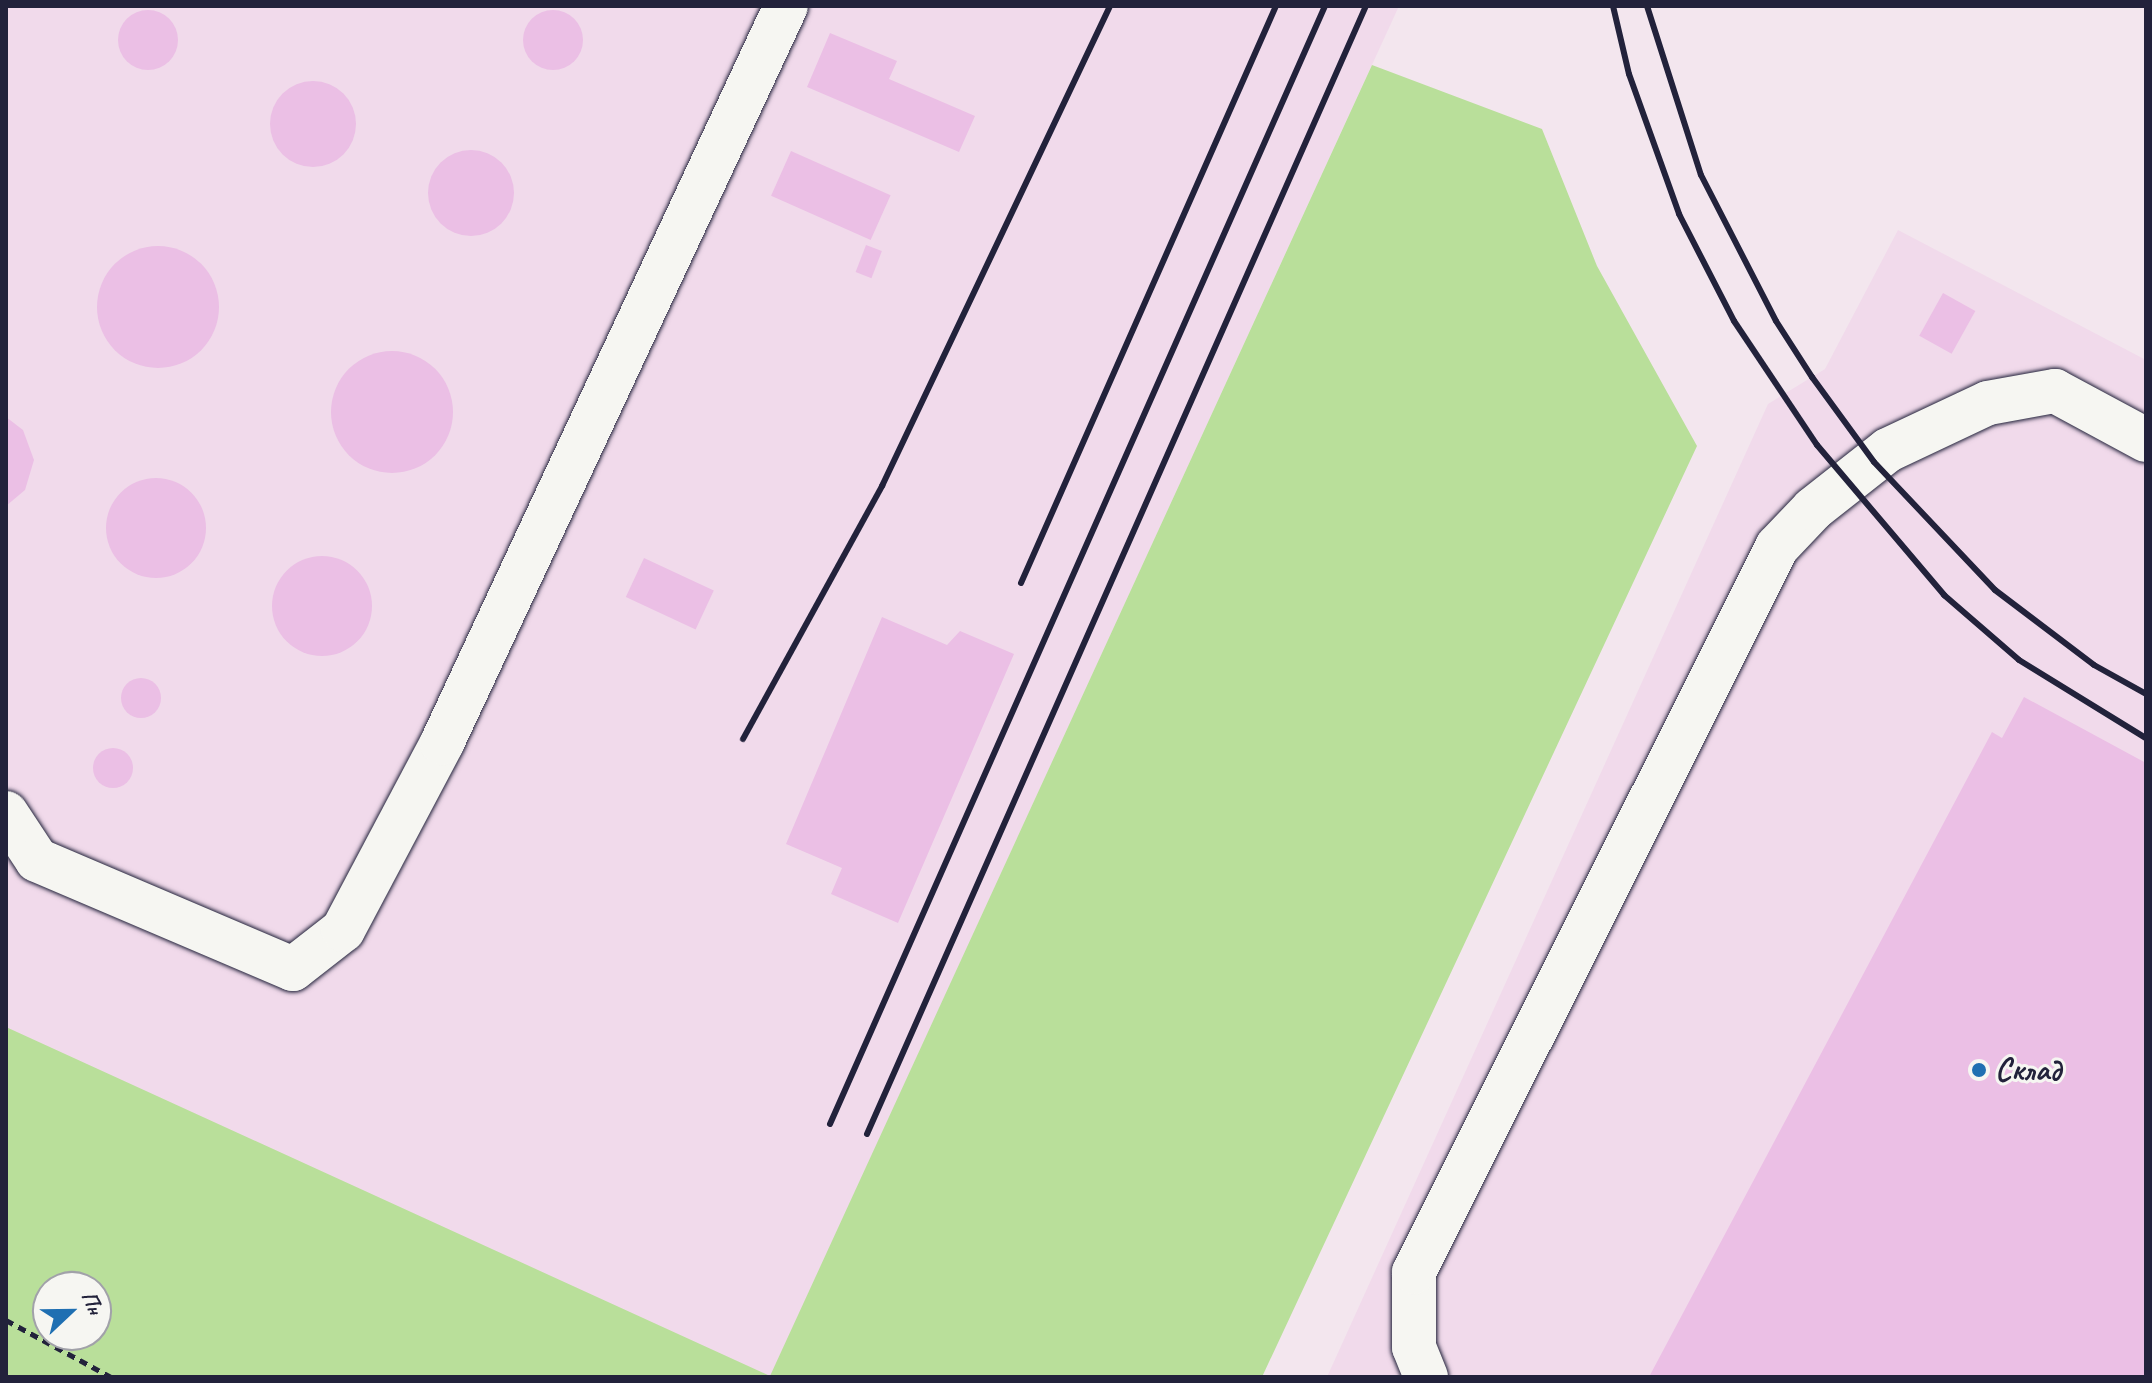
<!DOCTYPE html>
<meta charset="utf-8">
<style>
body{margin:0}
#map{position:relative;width:2152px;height:1383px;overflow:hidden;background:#f3e6ee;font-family:Caveat,sans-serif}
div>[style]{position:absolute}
.built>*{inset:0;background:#f1daeb}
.green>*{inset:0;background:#b9df9a}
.building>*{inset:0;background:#ebbfe5;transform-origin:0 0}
.round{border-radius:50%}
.path>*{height:5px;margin-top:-2.5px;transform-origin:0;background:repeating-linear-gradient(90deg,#22223b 0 8px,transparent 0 14px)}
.roads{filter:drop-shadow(0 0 2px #22223b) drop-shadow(0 0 2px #22223b)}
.minor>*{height:44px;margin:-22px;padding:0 22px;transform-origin:22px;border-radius:22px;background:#f6f6f2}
.rail>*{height:6px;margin:-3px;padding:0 3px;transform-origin:3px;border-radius:3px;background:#22223b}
.dots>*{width:22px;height:22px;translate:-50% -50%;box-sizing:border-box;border:4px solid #f6f6f2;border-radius:50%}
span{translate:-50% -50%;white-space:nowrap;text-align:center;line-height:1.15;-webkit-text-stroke:6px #f6f6f2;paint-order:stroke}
.poi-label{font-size:32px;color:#22223b;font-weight:700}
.left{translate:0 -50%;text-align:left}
.frame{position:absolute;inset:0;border:8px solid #22223b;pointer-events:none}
.north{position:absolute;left:32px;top:1271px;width:80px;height:80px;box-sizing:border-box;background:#f6f6f2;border:2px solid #a1a1a9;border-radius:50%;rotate:68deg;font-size:22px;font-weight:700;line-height:32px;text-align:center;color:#22223b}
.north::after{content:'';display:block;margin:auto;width:28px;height:36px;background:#1f6fb2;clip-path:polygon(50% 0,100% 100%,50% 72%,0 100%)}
</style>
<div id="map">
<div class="built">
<div style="clip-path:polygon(6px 6px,1399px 6px,770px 1377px,6px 1029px)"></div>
<div style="clip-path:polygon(1898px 230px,2146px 360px,2146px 1377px,1327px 1377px,1768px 404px,1825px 369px)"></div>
</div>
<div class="green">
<div style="clip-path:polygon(evenodd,1372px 65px,1542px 129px,1597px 266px,1697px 446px,1262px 1377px,6px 1377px,6px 1027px,770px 1376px,1372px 65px,48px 1287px,96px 1287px,96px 1335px,48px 1335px,48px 1287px)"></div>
</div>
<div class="building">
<div class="round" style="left:523px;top:10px;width:60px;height:60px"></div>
<div class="round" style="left:118px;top:10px;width:60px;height:60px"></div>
<div style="clip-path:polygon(830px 33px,897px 61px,889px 79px,975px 116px,959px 152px,807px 87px)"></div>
<div class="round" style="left:270px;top:81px;width:86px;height:86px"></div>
<div class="round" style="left:428px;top:150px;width:86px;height:86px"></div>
<div style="left:791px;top:151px;width:109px;height:49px;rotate:24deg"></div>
<div style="left:866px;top:245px;width:17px;height:29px;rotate:21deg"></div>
<div class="round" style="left:97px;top:246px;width:122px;height:122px"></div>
<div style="left:1943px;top:293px;width:37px;height:49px;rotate:29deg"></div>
<div class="round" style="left:331px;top:351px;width:122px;height:122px"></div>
<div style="clip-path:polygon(6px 417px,23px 430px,34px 460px,25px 490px,6px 506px)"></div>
<div class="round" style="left:106px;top:478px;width:100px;height:100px"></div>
<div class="round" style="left:272px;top:556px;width:100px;height:100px"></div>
<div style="left:644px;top:558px;width:77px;height:43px;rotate:25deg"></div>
<div style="clip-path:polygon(882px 617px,947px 645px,960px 631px,1014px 654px,898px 923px,831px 894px,842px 868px,786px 844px)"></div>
<div class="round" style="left:121px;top:678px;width:40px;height:40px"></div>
<div style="clip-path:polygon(2024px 697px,2146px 763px,2146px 1377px,1649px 1377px,1992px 732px,2002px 738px)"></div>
<div class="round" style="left:93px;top:748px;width:40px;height:40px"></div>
</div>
<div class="path">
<div style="left:6px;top:1320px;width:119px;rotate:28.5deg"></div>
</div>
<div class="roads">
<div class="minor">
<div style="left:6px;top:813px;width:56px;rotate:56.6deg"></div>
<div style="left:37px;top:860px;width:278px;rotate:23.1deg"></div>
<div style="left:293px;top:969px;width:63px;rotate:-38deg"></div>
<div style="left:343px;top:930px;width:212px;rotate:-62.1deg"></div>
<div style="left:442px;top:743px;width:813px;rotate:-64.98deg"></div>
<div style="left:1426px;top:1377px;width:32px;rotate:-112deg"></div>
<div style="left:1414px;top:1347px;width:75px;rotate:-90deg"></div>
<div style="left:1414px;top:1272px;width:811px;rotate:-63.4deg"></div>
<div style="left:1777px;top:547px;width:52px;rotate:-46.5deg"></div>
<div style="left:1813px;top:509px;width:95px;rotate:-38.2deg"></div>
<div style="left:1888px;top:450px;width:110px;rotate:-25.2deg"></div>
<div style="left:1988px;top:403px;width:68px;rotate:-10.2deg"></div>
<div style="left:2055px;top:391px;width:103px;rotate:28.3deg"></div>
</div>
</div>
<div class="rail">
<div style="left:1613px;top:6px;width:70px;rotate:76.8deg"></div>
<div style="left:1629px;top:74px;width:149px;rotate:70.3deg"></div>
<div style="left:1679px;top:214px;width:120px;rotate:62.8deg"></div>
<div style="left:1734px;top:321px;width:149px;rotate:56.2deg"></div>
<div style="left:1817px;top:445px;width:197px;rotate:49.7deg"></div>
<div style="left:1944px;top:595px;width:99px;rotate:40.9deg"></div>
<div style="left:2019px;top:660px;width:149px;rotate:31.6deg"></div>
<div style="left:1647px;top:6px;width:177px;rotate:72.3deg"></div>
<div style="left:1701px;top:175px;width:164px;rotate:62.8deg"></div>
<div style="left:1776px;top:321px;width:67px;rotate:57.3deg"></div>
<div style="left:1812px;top:377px;width:105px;rotate:53.9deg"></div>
<div style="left:1874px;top:462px;width:176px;rotate:46.6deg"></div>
<div style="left:1995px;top:590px;width:124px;rotate:37.1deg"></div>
<div style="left:2094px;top:665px;width:60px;rotate:29.1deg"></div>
<div style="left:1021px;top:583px;width:631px;rotate:-66.16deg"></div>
<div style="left:743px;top:739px;width:289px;rotate:-61.2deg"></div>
<div style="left:882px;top:486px;width:531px;rotate:-64.59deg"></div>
<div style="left:830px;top:1124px;width:1223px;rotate:-66.12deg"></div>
<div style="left:867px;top:1134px;width:1233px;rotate:-66.14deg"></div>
</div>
<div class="dots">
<div style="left:1979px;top:1070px;background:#1f6fb2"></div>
</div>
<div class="poi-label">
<span class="left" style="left:1995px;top:1070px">Склад</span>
</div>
<div class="frame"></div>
<div class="north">Пн</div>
</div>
